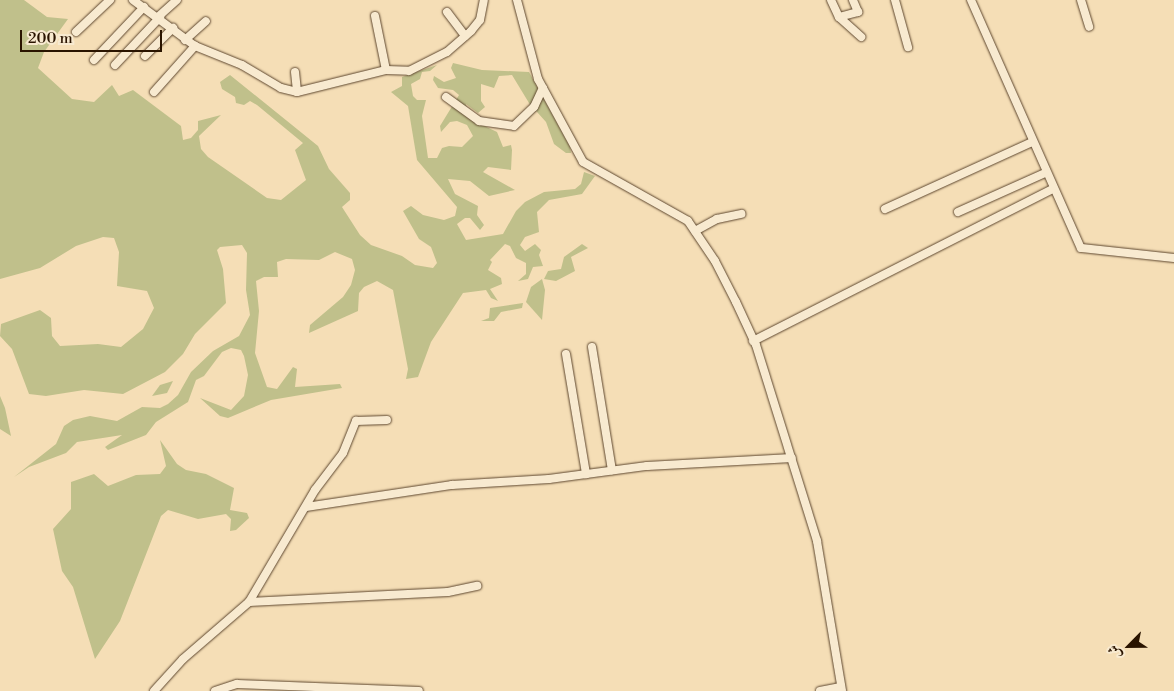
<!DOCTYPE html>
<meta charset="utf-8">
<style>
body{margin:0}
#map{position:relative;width:1174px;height:691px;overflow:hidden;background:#f5deb6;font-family:"Libre Bodoni",Amiri,serif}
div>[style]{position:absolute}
.green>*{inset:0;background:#c0c08b}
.roads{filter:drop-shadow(0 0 1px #5d462e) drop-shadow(0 0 1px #5d462e)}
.minor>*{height:8px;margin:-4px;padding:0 4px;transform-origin:4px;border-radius:4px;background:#f8ead0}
span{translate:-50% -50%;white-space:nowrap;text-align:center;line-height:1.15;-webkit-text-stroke:5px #f8ead0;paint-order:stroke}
.north{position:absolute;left:1104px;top:621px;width:50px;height:50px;-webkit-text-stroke:4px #f8ead0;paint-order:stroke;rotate:247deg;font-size:14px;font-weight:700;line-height:20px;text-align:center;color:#2a1400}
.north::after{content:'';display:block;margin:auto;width:18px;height:22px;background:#2a1400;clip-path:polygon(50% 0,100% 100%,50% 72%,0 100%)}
.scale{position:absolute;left:20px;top:30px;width:142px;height:22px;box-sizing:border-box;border:2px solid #2a1400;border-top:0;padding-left:6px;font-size:15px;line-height:18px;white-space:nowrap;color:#2a1400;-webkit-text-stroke:4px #f8ead0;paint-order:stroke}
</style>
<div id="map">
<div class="green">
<div style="clip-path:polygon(0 0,24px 0,47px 17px,68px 19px,44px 52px,38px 68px,72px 99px,94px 102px,112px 85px,119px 96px,133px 90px,181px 126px,183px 140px,191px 138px,198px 130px,198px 121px,221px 115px,199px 136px,201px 149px,208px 157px,267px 198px,281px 200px,306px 180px,295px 150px,303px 143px,257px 105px,250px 101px,244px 105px,236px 103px,235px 97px,222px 89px,220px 82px,230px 75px,318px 146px,329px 169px,350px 193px,350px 200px,342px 207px,360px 235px,371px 245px,402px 256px,415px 265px,433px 268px,437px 263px,431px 247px,419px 239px,403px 211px,411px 206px,423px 215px,444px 220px,455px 216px,457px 207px,417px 160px,408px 106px,391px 92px,402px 86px,402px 77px,437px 65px,430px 71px,422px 72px,420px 79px,411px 84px,413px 96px,417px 100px,426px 100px,422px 116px,428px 158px,437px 158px,442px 148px,449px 146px,462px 147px,473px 136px,467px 125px,457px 121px,450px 122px,441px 132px,440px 126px,459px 95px,453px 90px,438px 88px,433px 80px,434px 76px,444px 82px,456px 78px,451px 68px,453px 63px,482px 70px,529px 72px,570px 147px,571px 153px,566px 153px,554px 144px,546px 122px,529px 103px,512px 75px,499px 76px,494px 88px,481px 84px,481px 101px,485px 107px,478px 113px,466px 104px,468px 118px,497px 132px,503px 147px,511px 145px,512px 150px,511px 170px,488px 167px,483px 172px,515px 190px,489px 196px,470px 181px,448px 179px,455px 194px,478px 206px,477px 215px,484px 225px,480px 230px,470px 218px,465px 218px,457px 224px,466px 240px,503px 234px,516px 211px,525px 202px,544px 192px,575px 189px,581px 184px,584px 172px,595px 176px,582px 194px,549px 200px,537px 212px,539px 232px,525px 237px,520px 245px,525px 251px,535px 244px,541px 250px,539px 255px,543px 266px,533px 267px,528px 279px,518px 281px,526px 274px,526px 263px,516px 258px,510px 246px,505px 244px,490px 260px,492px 262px,488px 270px,501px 278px,502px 284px,490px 289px,498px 301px,491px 298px,486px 290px,463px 293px,431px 342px,418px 377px,406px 379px,408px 369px,393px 290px,377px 281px,364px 287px,359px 293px,358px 311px,309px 333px,310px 325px,343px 297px,351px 285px,355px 270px,352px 259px,335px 252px,319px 260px,286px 259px,277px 262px,278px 277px,264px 277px,256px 281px,259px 311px,255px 353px,267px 387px,277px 389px,293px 367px,297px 369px,295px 387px,340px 384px,342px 388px,271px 400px,228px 418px,220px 416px,200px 398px,231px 410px,244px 396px,248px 375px,244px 356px,241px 350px,231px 348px,222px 352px,204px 376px,196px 380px,188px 402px,156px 422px,146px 435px,108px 450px,105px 447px,122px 435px,77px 442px,66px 453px,29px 467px,14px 477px,56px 444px,64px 426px,73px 420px,90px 416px,117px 421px,142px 407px,160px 408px,168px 404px,178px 395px,191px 372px,213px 351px,239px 336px,250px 315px,246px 290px,247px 253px,242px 245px,220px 247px,217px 250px,223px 269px,226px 303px,195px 334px,183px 354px,165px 372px,123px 394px,84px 390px,46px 396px,29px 394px,12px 349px,0 336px,1px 324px,40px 310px,51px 318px,52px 336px,60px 346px,98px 344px,121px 347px,143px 329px,154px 308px,147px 291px,117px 286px,119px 252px,114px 238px,103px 237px,76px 246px,40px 268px,0 279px)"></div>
<div style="clip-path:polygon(582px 244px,588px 248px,571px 257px,575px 271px,556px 281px,544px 279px,548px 271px,561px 269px,564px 257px)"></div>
<div style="clip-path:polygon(542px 279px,545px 290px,542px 320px,526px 302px,531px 287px)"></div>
<div style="clip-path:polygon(523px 303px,522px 308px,501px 312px,494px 321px,481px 321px,489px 318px,490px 308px)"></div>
<div style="clip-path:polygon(173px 381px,167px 393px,152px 396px,160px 385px)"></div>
<div style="clip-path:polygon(0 396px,5px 408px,11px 436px,0 429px)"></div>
<div style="clip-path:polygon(160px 440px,177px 464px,186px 470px,206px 474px,234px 488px,230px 510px,247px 513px,249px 518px,236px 530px,230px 531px,231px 519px,226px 514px,198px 519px,168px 510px,161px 516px,120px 621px,95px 659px,73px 587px,62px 571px,53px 529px,71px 509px,71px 482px,94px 474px,108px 486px,136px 475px,160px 474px,166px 466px)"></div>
</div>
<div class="roads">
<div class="minor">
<div style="left:133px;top:0;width:77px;rotate:36.6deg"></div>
<div style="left:195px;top:46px;width:51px;rotate:22deg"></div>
<div style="left:242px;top:65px;width:45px;rotate:30.5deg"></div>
<div style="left:281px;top:88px;width:16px;rotate:14deg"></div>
<div style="left:297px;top:92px;width:92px;rotate:-13.9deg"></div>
<div style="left:386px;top:70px;width:23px;rotate:2deg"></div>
<div style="left:409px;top:71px;width:42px;rotate:-26.6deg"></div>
<div style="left:447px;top:52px;width:32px;rotate:-41deg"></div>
<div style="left:471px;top:31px;width:14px;rotate:-51deg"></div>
<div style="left:480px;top:20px;width:20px;rotate:-79deg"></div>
<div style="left:517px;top:0;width:82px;rotate:75.1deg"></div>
<div style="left:538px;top:79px;width:94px;rotate:61.5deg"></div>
<div style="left:583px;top:162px;width:120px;rotate:29.3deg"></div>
<div style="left:688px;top:221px;width:48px;rotate:56deg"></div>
<div style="left:715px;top:261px;width:46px;rotate:62.9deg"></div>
<div style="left:736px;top:302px;width:47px;rotate:65.1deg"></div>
<div style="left:756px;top:345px;width:205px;rotate:72.7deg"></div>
<div style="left:817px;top:541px;width:152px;rotate:80.5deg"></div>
<div style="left:831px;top:0;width:19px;rotate:65deg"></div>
<div style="left:839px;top:17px;width:30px;rotate:42deg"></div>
<div style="left:895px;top:0;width:49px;rotate:74.5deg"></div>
<div style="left:971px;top:0;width:271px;rotate:66.1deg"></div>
<div style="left:1081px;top:248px;width:94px;rotate:6.1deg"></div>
<div style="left:1081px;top:0;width:28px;rotate:73deg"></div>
<div style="left:447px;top:12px;width:30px;rotate:53deg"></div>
<div style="left:159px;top:16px;width:24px;rotate:-42deg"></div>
<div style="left:375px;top:16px;width:55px;rotate:78.5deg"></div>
<div style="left:839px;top:17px;width:20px;rotate:-15deg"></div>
<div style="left:858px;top:12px;width:13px;rotate:-113deg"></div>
<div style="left:76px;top:32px;width:47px;rotate:-43.3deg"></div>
<div style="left:185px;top:40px;width:28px;rotate:-42deg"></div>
<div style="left:145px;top:56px;width:40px;rotate:-45deg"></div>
<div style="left:94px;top:60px;width:73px;rotate:-46.7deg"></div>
<div style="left:115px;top:65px;width:66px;rotate:-46.8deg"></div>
<div style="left:295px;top:72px;width:20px;rotate:84deg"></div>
<div style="left:154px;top:92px;width:62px;rotate:-48.3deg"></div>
<div style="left:446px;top:97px;width:41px;rotate:36deg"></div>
<div style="left:479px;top:121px;width:35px;rotate:8deg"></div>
<div style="left:514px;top:126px;width:28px;rotate:-44deg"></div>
<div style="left:534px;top:107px;width:21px;rotate:-65deg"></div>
<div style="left:885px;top:209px;width:162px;rotate:-24.5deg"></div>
<div style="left:958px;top:212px;width:95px;rotate:-24.1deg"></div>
<div style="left:695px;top:231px;width:25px;rotate:-29deg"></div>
<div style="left:717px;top:219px;width:25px;rotate:-12deg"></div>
<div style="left:753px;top:341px;width:335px;rotate:-26.9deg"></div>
<div style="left:592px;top:347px;width:125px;rotate:80.8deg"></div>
<div style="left:566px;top:354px;width:122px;rotate:80.5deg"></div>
<div style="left:306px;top:507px;width:148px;rotate:-8.6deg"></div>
<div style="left:452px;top:485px;width:97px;rotate:-3.5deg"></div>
<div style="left:549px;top:479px;width:99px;rotate:-7.6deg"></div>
<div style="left:647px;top:466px;width:145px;rotate:-3.2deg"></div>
<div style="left:249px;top:602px;width:199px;rotate:-2.9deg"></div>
<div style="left:448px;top:592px;width:30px;rotate:-12deg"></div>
<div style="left:154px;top:691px;width:43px;rotate:-47.8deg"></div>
<div style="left:183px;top:659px;width:87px;rotate:-40.8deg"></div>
<div style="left:249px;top:602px;width:130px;rotate:-59.5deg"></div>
<div style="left:315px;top:490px;width:46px;rotate:-52.9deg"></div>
<div style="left:343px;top:453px;width:35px;rotate:-68deg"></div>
<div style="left:356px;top:421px;width:31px;rotate:-2deg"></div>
<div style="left:215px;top:691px;width:23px;rotate:-18deg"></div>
<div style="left:237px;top:684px;width:182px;rotate:2.2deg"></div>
<div style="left:820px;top:691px;width:21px;rotate:-11deg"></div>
</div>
</div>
<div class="north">ش</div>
<div class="scale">200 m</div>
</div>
